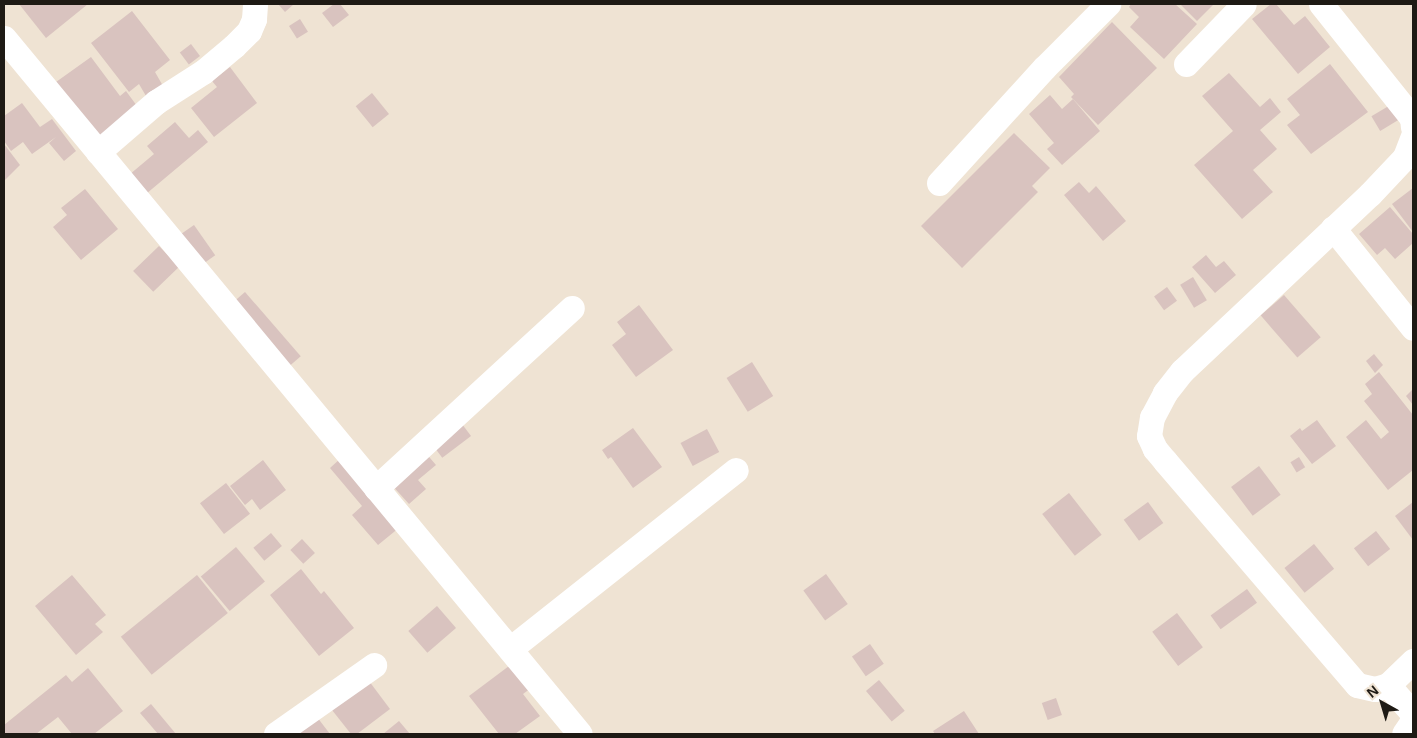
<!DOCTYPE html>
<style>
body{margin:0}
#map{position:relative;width:1417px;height:738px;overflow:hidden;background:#efe3d3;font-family:Arial,sans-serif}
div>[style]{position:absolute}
.building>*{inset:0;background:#d9c3bf;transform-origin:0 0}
.street>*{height:25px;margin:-12.5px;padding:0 12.5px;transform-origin:12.5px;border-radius:12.5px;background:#fff}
span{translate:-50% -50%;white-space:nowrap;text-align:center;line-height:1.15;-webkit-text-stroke:5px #efe3d3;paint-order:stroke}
.frame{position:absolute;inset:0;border:5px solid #1e1a14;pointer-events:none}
.north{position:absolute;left:1357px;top:678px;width:50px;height:50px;-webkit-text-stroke:4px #efe3d3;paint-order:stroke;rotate:321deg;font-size:14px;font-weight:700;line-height:20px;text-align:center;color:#1e1a14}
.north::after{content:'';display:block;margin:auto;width:18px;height:22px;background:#1e1a14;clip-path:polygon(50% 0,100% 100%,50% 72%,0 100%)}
</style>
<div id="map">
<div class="building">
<div style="clip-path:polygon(19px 4px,88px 4px,46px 38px)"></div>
<div style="clip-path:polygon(278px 4px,294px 4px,285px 12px)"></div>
<div style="clip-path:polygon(334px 4px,340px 4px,349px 15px,333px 27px,322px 13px)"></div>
<div style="clip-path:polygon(1131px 4px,1175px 4px,1197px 24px,1164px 59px,1130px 27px,1139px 17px,1129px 7px)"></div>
<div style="clip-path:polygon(1180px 4px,1214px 4px,1197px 21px)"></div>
<div style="clip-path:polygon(1271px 4px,1276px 4px,1294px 25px,1305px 16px,1330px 47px,1298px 74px,1252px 19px)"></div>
<div style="clip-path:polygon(132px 11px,170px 60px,155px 72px,163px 86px,146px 96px,139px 84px,129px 92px,91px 43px)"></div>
<div style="left:300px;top:19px;width:15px;height:13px;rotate:58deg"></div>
<div style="clip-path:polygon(1112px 22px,1157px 68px,1098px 125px,1071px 97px,1074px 94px,1059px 77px)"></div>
<div style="left:191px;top:44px;width:15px;height:14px;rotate:53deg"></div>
<div style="clip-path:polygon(91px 57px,120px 96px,126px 91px,137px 106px,91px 158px,56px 82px)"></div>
<div style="clip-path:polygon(1330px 64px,1368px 112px,1311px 154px,1287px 125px,1300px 115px,1287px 99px)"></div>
<div style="clip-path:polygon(230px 67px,257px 103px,214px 137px,191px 108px,217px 87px,212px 81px)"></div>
<div style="clip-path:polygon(1229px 73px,1260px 107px,1270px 98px,1281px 112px,1260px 130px,1277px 149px,1253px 170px,1273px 192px,1242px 219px,1194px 165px,1233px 131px,1202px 96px)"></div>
<div style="left:372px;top:93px;width:27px;height:21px;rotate:51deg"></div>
<div style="clip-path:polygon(1050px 95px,1062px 109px,1073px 99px,1100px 131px,1062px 165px,1047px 149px,1054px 143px,1029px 114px)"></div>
<div style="clip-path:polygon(22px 103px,40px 127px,52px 119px,76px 151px,64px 161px,49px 143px,56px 137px,32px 154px,23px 142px,11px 151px,4px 141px,4px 116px)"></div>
<div style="left:1392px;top:104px;width:17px;height:24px;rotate:59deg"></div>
<div style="clip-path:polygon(175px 122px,189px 138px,198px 130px,208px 142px,146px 194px,129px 175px,154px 154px,147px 146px)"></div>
<div style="clip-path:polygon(1014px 133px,1050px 168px,1032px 186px,1038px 192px,962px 268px,921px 226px)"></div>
<div style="clip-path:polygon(4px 144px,20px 165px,4px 181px)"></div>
<div style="clip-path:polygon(1079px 182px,1089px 193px,1096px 186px,1126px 221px,1103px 241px,1064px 195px)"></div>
<div style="clip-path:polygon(1413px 188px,1413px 232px,1392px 204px)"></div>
<div style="clip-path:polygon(85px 189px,118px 229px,81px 260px,53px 227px,67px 215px,61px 208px)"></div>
<div style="clip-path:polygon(1390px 207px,1413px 234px,1413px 243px,1395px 259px,1385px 248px,1377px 255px,1359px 234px)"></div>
<div style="left:194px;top:225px;width:37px;height:18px;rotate:55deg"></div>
<div style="left:159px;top:246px;width:29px;height:36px;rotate:46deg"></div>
<div style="clip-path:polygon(1206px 255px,1216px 267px,1224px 261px,1236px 275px,1215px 293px,1192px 267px)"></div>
<div style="left:1193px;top:277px;width:27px;height:15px;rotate:59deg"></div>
<div style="left:1167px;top:287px;width:17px;height:16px;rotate:54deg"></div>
<div style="left:245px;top:292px;width:85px;height:18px;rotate:49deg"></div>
<div style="left:1284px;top:295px;width:56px;height:31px;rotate:49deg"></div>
<div style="clip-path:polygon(639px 305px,673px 350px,636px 377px,612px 345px,626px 334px,617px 322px)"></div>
<div style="clip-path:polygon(1374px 354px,1383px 365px,1375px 373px,1366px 361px)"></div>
<div style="left:752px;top:362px;width:40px;height:30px;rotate:58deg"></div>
<div style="clip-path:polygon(1379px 372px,1413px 415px,1413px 470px,1388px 490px,1346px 437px,1366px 420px,1381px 439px,1389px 432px,1364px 401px,1372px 394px,1365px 384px)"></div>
<div style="clip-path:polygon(1413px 389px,1413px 405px,1406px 396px)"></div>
<div style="left:459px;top:420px;width:20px;height:36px;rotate:53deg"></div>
<div style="clip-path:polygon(1317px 420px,1336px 446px,1312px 464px,1290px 436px,1300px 428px,1302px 431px)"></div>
<div style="clip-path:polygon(633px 428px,662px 467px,633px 488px,611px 457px,608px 459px,602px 450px)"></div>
<div style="left:707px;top:429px;width:26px;height:30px;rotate:62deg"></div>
<div style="clip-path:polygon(424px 451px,436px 465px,418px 480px,426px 489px,409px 504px,389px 482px)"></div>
<div style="left:1299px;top:457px;width:12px;height:10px;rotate:59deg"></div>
<div style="clip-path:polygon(341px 458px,400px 527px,378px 545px,352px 515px,362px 506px,330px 468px)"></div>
<div style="clip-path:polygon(263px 460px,286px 490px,260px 510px,252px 499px,245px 505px,230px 486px)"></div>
<div style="left:1259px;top:466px;width:36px;height:35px;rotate:53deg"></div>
<div style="left:226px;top:483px;width:39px;height:33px;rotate:52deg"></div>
<div style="left:1069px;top:493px;width:53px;height:34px;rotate:52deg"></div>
<div style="left:1148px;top:502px;width:26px;height:30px;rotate:54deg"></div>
<div style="clip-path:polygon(1413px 502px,1413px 540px,1395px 516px)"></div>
<div style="left:1376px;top:531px;width:23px;height:28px;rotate:52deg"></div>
<div style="left:271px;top:533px;width:17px;height:23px;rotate:50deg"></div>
<div style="left:302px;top:539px;width:19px;height:16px;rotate:47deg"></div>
<div style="left:1314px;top:544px;width:32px;height:38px;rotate:51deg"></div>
<div style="left:236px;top:547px;width:45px;height:46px;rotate:50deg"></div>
<div style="clip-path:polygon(301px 569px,321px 594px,324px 591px,354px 628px,319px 656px,270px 595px)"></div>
<div style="left:826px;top:574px;width:37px;height:28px;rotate:54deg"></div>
<div style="clip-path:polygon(72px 575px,106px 615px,95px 624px,103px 632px,76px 655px,35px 606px)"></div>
<div style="left:197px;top:575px;width:49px;height:98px;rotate:51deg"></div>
<div style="left:1247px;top:589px;width:17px;height:45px;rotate:54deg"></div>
<div style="left:437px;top:606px;width:29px;height:38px;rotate:49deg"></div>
<div style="left:1177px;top:613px;width:43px;height:31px;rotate:53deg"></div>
<div style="left:870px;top:644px;width:24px;height:22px;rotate:55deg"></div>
<div style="clip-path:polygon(513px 663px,531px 688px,523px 694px,540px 716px,515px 734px,499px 734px,469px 696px)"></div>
<div style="clip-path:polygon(88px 668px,123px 711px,94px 734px,72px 734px,58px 717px,36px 734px,4px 734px,4px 725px,66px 675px,72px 682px)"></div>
<div style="left:879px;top:680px;width:40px;height:17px;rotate:50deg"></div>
<div style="clip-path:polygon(369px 681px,390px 709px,357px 734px,351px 734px,332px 710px)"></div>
<div style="left:1056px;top:698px;width:18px;height:15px;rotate:71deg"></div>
<div style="clip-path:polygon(151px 704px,176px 734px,158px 734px,140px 713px)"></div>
<div style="clip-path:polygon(964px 711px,979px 734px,935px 734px,933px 731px)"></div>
<div style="clip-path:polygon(317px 717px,330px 734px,296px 734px)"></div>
<div style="clip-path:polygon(399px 721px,410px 734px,383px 734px)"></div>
</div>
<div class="street">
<div style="left:1321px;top:4px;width:146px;rotate:51.4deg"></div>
<div style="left:1412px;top:118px;width:9px;rotate:84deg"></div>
<div style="left:4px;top:38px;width:903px;rotate:50.39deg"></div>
<div style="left:1186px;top:64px;width:83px;rotate:-46deg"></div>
<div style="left:1413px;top:136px;width:22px;rotate:111deg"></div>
<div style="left:1405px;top:157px;width:51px;rotate:133.4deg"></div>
<div style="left:1370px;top:194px;width:258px;rotate:136.7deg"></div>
<div style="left:1182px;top:371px;width:28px;rotate:128deg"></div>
<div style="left:1165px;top:393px;width:27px;rotate:118deg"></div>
<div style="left:1152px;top:417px;width:19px;rotate:99deg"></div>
<div style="left:1149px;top:436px;width:14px;rotate:65deg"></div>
<div style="left:1155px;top:449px;width:16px;rotate:50deg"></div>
<div style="left:1165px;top:461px;width:295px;rotate:49.4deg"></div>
<div style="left:1357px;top:685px;width:18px;rotate:13deg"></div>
<div style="left:1375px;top:689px;width:14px;rotate:-17deg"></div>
<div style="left:1388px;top:685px;width:35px;rotate:-44deg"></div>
<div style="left:98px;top:152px;width:77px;rotate:-40.8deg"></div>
<div style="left:156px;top:102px;width:56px;rotate:-32.6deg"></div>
<div style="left:203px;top:72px;width:40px;rotate:-40deg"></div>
<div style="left:234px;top:46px;width:21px;rotate:-45deg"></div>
<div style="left:249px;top:31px;width:13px;rotate:-67deg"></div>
<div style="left:254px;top:19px;width:15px;rotate:-86deg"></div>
<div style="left:939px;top:183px;width:156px;rotate:-47.6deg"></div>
<div style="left:1044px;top:68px;width:91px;rotate:-45deg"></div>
<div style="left:1333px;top:228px;width:128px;rotate:51.3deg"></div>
<div style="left:376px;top:488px;width:266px;rotate:-42.6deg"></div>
<div style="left:510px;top:649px;width:288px;rotate:-38.4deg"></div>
<div style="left:1388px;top:685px;width:37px;rotate:49deg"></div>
<div style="left:1412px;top:713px;width:9px;rotate:90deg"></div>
<div style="left:1412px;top:722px;width:14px;rotate:124deg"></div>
<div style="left:276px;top:734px;width:120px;rotate:-35.1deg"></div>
</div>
<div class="frame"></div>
<div class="north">N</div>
</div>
